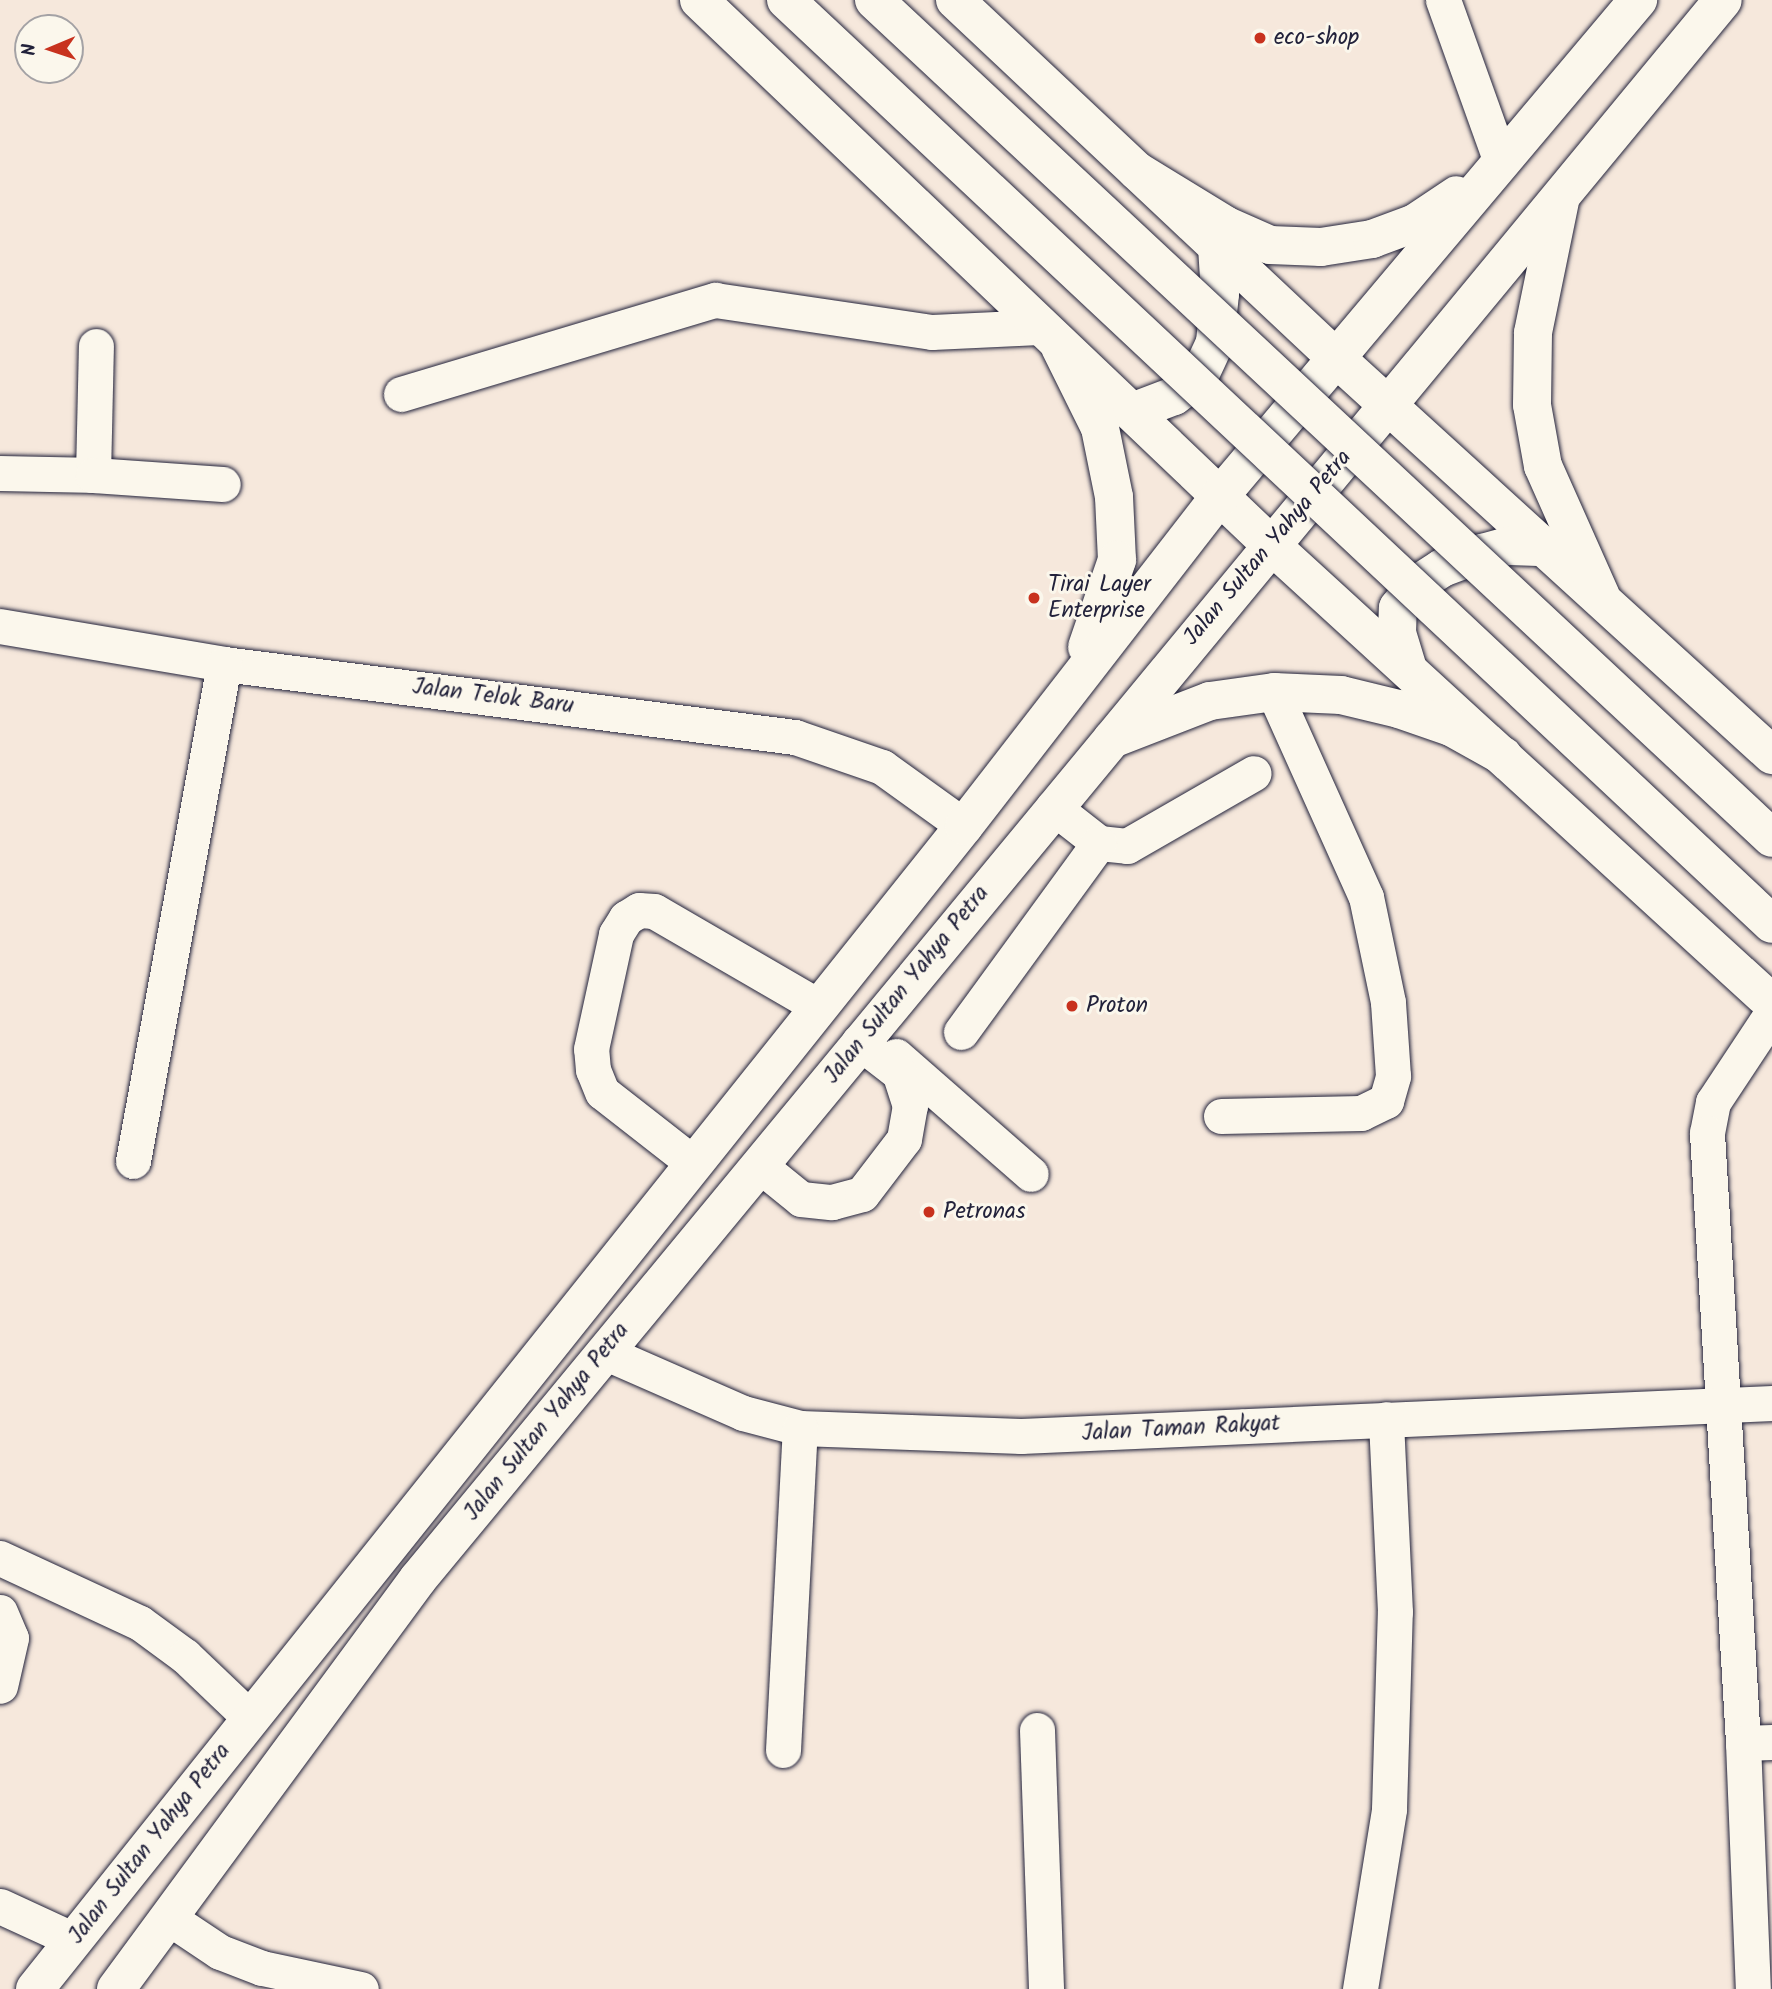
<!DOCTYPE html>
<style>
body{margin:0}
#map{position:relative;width:1772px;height:1989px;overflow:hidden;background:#f6e8dc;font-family:Kalam,sans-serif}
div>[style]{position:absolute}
.roads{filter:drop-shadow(0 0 2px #22223b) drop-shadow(0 0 2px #22223b)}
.minor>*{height:35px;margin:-17.5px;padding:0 17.5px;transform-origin:17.5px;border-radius:17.5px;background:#fbf7ec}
.major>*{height:38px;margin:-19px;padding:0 19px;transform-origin:19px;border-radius:19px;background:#fbf7ec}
.highway>*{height:38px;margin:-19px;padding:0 19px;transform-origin:19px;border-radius:19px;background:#fbf7ec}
.bridges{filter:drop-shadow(0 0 2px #22223b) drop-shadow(0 0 2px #22223b)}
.major-bridge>*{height:38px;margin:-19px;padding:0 19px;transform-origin:19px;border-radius:19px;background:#fbf7ec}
.dots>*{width:19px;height:19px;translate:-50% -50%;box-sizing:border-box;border:4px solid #fbf7ec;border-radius:50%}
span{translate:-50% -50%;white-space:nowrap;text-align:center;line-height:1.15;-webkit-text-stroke:6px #fbf7ec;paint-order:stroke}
.poi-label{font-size:23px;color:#22223b}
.left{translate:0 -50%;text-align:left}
.street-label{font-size:23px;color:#22223b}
.north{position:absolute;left:14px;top:14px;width:70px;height:70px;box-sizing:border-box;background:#fbf7ec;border:2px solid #a4a2a5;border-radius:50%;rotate:268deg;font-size:19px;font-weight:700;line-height:28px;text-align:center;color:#22223b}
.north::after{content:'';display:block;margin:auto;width:24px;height:32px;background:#c8321e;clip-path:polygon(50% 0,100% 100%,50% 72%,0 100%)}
</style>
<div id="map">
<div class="roads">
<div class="minor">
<div style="left:1443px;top:0;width:172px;rotate:70.3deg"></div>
<div style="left:401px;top:394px;width:328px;rotate:-16.7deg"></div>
<div style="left:715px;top:300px;width:219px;rotate:8.4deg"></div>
<div style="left:932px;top:332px;width:107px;rotate:-2.7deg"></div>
<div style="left:0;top:473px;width:93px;rotate:1.2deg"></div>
<div style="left:93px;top:475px;width:129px;rotate:-88.7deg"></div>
<div style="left:93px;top:475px;width:130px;rotate:4deg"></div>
<div style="left:0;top:626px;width:227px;rotate:9.6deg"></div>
<div style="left:224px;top:664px;width:576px;rotate:7.29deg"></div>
<div style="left:795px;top:737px;width:92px;rotate:19deg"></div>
<div style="left:882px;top:767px;width:101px;rotate:35.7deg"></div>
<div style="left:1053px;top:807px;width:58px;rotate:38deg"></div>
<div style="left:1099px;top:843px;width:28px;rotate:6deg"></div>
<div style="left:1127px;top:846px;width:146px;rotate:-29.9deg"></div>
<div style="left:1772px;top:1013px;width:107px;rotate:123.5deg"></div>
<div style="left:1713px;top:1102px;width:32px;rotate:101deg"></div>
<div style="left:1707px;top:1133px;width:611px;rotate:86.62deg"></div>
<div style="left:1743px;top:1743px;width:29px;rotate:-2deg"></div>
<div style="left:961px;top:1032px;width:234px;rotate:-53.9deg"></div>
<div style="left:896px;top:1056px;width:179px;rotate:41.2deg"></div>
<div style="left:1221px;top:1116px;width:140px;rotate:-1.2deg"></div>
<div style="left:1361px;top:1113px;width:28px;rotate:-26deg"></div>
<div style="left:1386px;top:1101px;width:26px;rotate:-74deg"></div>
<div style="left:1393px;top:1076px;width:74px;rotate:-93.9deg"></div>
<div style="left:1388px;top:1002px;width:107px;rotate:-101.8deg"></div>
<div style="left:1366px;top:897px;width:225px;rotate:-114.2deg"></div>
<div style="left:133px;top:1161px;width:505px;rotate:-79.62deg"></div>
<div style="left:693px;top:1163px;width:115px;rotate:-142deg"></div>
<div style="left:602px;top:1092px;width:24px;rotate:-112deg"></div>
<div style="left:593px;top:1070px;width:21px;rotate:-95deg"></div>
<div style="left:591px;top:1049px;width:118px;rotate:-77.7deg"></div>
<div style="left:616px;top:934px;width:19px;rotate:-58deg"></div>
<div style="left:626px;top:918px;width:15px;rotate:-32deg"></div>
<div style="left:639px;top:910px;width:15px;rotate:4deg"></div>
<div style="left:654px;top:911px;width:190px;rotate:30.1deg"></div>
<div style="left:759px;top:1165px;width:54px;rotate:39deg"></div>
<div style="left:801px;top:1199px;width:31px;rotate:6deg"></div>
<div style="left:832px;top:1202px;width:31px;rotate:-15deg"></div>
<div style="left:862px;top:1194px;width:69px;rotate:-52.6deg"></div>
<div style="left:904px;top:1139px;width:34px;rotate:-80deg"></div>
<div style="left:910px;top:1106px;width:35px;rotate:-108deg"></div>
<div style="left:899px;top:1073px;width:51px;rotate:-142.2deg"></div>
<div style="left:604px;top:1352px;width:152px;rotate:23.7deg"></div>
<div style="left:743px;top:1413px;width:59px;rotate:14.7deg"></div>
<div style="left:800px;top:1428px;width:221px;rotate:2.1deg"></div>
<div style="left:1021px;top:1436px;width:752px;rotate:-2.52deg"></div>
<div style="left:0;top:1558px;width:154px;rotate:24.9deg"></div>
<div style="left:140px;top:1623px;width:56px;rotate:36.3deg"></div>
<div style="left:185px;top:1656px;width:90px;rotate:43.6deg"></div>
<div style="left:0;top:1612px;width:28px;rotate:67deg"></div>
<div style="left:11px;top:1638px;width:49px;rotate:102.9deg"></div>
<div style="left:1037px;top:1730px;width:259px;rotate:88deg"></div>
<div style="left:1743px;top:1743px;width:246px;rotate:87.7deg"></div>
<div style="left:783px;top:1750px;width:322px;rotate:-87deg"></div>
<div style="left:0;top:1906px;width:81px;rotate:24.7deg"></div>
<div style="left:169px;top:1918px;width:61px;rotate:33.7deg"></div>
<div style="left:220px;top:1952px;width:45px;rotate:20.9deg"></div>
<div style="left:262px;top:1968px;width:101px;rotate:12deg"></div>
<div style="left:1360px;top:1989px;width:182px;rotate:-80.8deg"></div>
<div style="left:1389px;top:1809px;width:197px;rotate:-88.3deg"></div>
<div style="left:1395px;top:1612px;width:193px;rotate:-92.7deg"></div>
</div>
<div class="major">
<div style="left:699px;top:0;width:789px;rotate:43.61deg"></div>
<div style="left:1270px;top:544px;width:680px;rotate:42.44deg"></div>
<div style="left:955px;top:0;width:523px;rotate:43.22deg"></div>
<div style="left:1336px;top:358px;width:590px;rotate:42.32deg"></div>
<div style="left:1132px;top:412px;width:45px;rotate:-20.9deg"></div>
<div style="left:1174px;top:396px;width:31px;rotate:-37deg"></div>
<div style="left:1199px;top:377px;width:38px;rotate:-65deg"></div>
<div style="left:1215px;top:342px;width:48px;rotate:-84.1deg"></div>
<div style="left:1220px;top:294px;width:48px;rotate:-93.6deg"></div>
<div style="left:1408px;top:669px;width:38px;rotate:-107deg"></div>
<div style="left:1397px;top:633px;width:25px;rotate:-88deg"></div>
<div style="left:1398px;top:608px;width:29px;rotate:-52deg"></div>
<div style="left:1416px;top:585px;width:31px;rotate:-33deg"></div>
<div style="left:1442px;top:568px;width:43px;rotate:-20.6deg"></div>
<div style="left:1482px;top:553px;width:28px;rotate:-15deg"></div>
<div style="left:1509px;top:546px;width:37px;rotate:2deg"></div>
</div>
<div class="highway">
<div style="left:1137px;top:171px;width:103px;rotate:31.5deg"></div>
<div style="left:1225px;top:225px;width:49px;rotate:24deg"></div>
<div style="left:1270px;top:245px;width:51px;rotate:2.2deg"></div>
<div style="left:1321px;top:247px;width:52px;rotate:-8.9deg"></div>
<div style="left:1372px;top:239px;width:46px;rotate:-20.4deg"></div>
<div style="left:1415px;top:223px;width:50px;rotate:-33.7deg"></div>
<div style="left:1560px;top:201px;width:135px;rotate:101.6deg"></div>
<div style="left:1533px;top:333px;width:72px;rotate:90.8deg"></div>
<div style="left:1532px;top:405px;width:62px;rotate:79.8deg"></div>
<div style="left:1543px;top:466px;width:142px;rotate:66deg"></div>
<div style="left:1060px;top:347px;width:90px;rotate:63.7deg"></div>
<div style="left:1100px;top:428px;width:70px;rotate:78.5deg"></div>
<div style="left:1114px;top:497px;width:63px;rotate:87.3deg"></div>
<div style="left:1117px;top:560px;width:92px;rotate:109deg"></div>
<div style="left:1112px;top:739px;width:105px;rotate:-21.2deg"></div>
<div style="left:1210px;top:701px;width:65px;rotate:-8deg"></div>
<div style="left:1274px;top:692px;width:67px;rotate:2.6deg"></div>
<div style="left:1341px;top:695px;width:60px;rotate:13.6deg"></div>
<div style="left:1399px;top:709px;width:55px;rotate:19.1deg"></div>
<div style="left:1451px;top:727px;width:60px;rotate:29.1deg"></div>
<div style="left:35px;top:1989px;width:1488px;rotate:-51.38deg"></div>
<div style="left:964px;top:826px;width:418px;rotate:-52.2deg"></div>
<div style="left:1220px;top:496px;width:649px;rotate:-49.88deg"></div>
<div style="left:116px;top:1989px;width:509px;rotate:-53.63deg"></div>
<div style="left:418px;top:1579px;width:2048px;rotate:-50.43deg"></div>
</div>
</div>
<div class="bridges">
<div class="major-bridge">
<div style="left:786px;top:0;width:1351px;rotate:43.14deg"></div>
<div style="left:874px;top:0;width:1228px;rotate:43.02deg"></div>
</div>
</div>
<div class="dots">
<div style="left:1260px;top:38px;background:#c8321e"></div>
<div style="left:1034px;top:598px;background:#c8321e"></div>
<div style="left:1072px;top:1006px;background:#c8321e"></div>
<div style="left:929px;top:1212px;background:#c8321e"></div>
</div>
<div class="poi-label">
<span class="left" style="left:1274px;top:38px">eco-shop</span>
<span class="left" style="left:1048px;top:598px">Tirai Layer<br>Enterprise</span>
<span class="left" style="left:1086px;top:1006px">Proton</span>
<span class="left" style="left:943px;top:1212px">Petronas</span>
</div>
<div class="street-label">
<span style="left:1268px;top:548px;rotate:-50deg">Jalan Sultan Yahya Petra</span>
<span style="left:493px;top:697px;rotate:7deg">Jalan Telok Baru</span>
<span style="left:907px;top:985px;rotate:-51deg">Jalan Sultan Yahya Petra</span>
<span style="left:547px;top:1422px;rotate:-51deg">Jalan Sultan Yahya Petra</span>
<span style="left:1181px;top:1429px;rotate:-3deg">Jalan Taman Rakyat</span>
<span style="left:150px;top:1844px;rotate:-52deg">Jalan Sultan Yahya Petra</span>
</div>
<div class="north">N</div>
</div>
